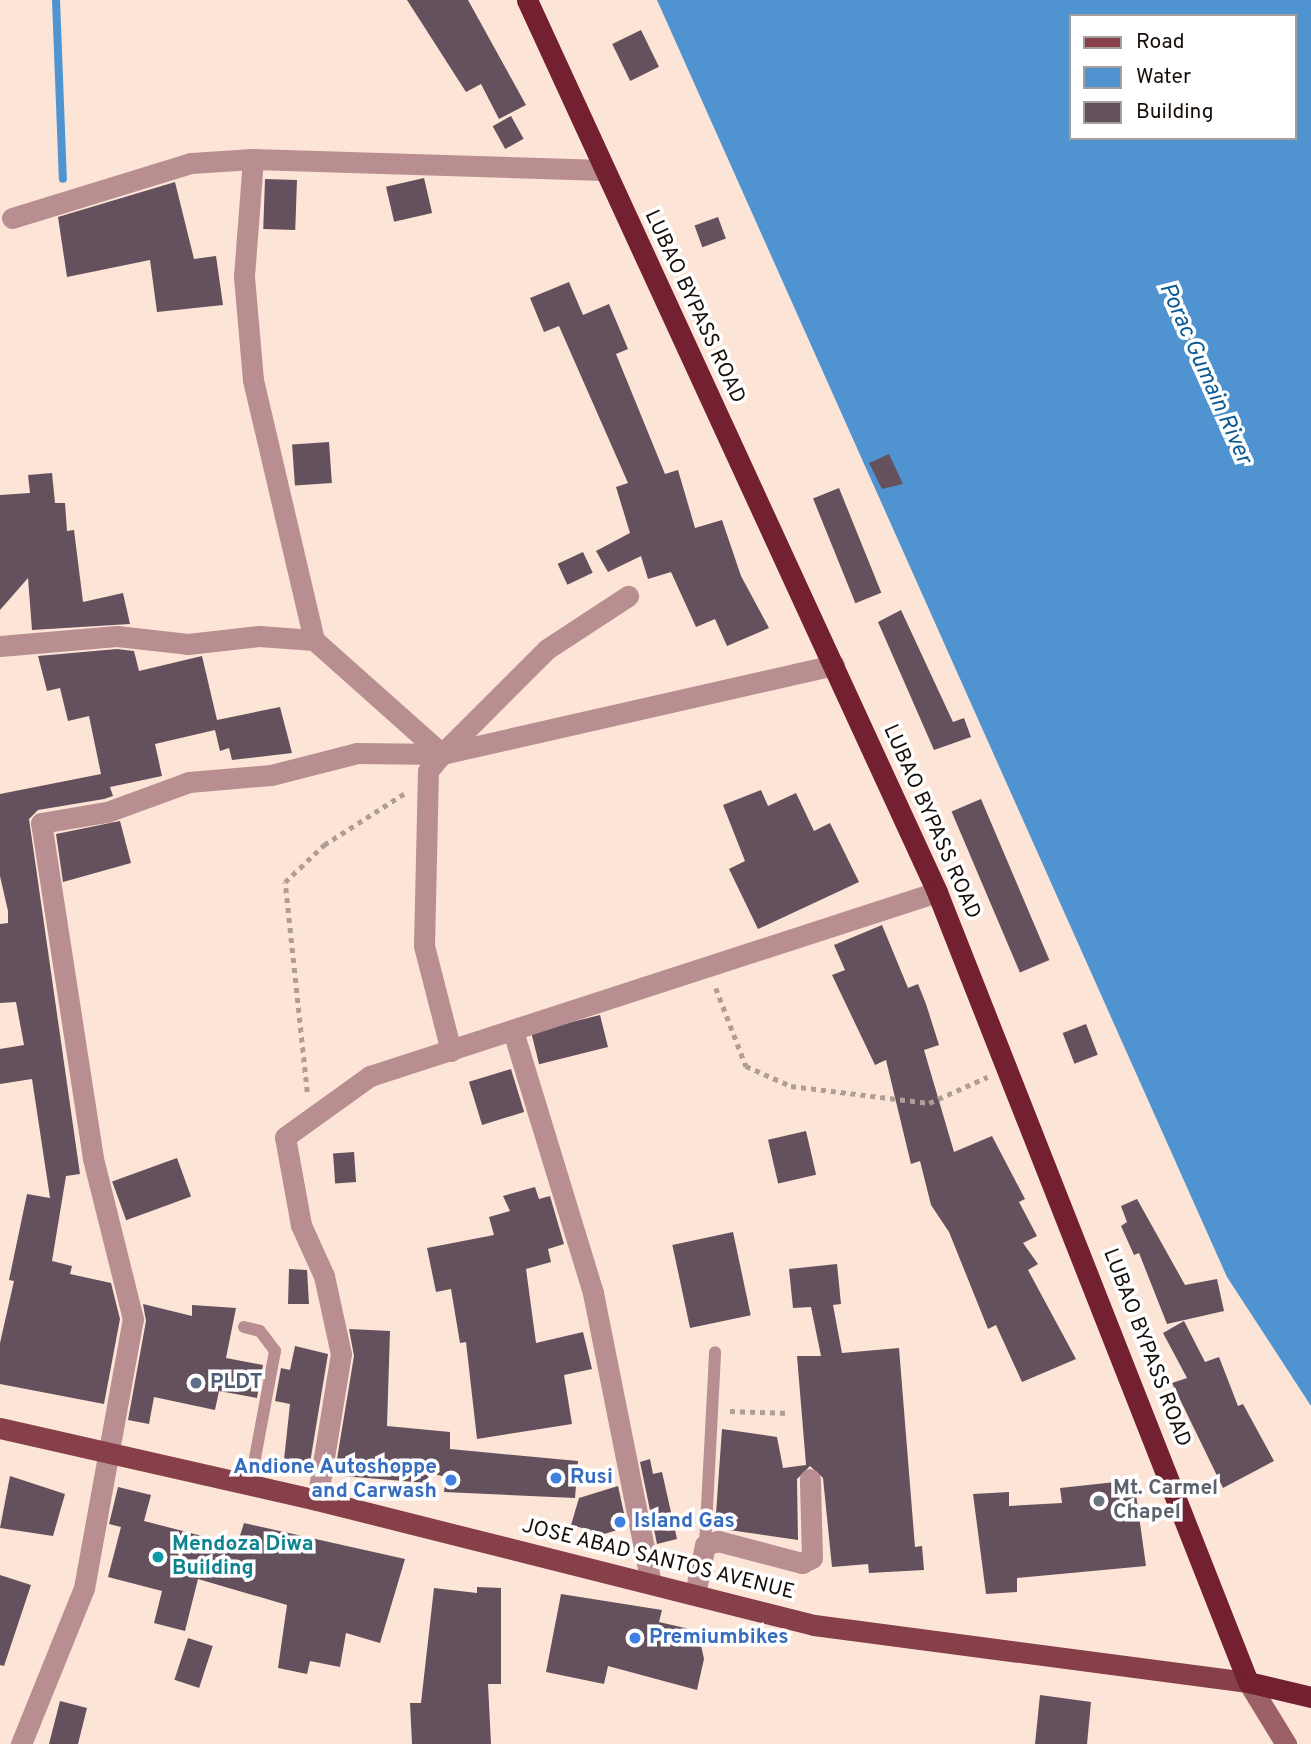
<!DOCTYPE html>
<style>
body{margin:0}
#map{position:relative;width:1311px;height:1744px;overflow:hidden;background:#fce4d7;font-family:Overpass,sans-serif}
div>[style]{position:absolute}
.water>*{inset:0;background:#4f94d0}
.stream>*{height:8px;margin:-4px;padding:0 4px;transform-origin:4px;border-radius:4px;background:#4f94d0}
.building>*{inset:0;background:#65515d;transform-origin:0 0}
.path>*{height:4.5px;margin-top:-2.25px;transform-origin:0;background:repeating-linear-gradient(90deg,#b09e94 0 5px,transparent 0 10px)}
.lane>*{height:12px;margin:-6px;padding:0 6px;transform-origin:6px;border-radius:6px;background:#b88e91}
.street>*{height:21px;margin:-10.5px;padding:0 10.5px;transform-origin:10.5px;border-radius:10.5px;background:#b88e91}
.secondary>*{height:21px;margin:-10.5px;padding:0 10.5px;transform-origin:10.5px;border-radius:10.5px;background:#9c6166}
.primary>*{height:21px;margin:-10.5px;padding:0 10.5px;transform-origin:10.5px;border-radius:10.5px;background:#874049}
.highway>*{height:21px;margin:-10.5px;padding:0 10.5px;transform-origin:10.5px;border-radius:10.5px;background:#732130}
.dots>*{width:19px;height:19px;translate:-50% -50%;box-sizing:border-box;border:4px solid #fff;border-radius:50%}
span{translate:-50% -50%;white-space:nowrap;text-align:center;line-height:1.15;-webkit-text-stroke:7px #fff;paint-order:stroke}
.street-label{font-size:21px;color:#160f0a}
.service-label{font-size:21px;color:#4e5e75;font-weight:700}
.left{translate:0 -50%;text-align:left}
.shop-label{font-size:21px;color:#366cbe;font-weight:700}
.right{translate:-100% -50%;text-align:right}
.worship-label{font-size:21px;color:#5b616d;font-weight:700}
.culture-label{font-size:21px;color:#0d838f;font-weight:700}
.water-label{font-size:23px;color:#0b5a93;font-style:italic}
.legend{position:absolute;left:1069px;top:14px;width:228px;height:126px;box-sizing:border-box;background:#fff;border:2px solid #a29f9d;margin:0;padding:9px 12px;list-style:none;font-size:21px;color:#160f0a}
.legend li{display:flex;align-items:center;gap:14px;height:35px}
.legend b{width:35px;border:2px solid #a29f9d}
</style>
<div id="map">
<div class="water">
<div style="clip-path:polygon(evenodd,657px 0,1311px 0,1311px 1406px,1227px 1277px,657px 0,1071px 16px,1295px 16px,1295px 138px,1071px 138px,1071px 16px)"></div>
</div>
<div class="stream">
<div style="left:56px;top:0;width:179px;rotate:87.8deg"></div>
</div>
<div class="building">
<div style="clip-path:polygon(407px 0,468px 0,526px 105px,499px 119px,481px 84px,466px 92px)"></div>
<div style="left:641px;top:30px;width:41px;height:32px;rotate:64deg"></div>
<div style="left:511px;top:116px;width:26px;height:21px;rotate:61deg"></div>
<div style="left:424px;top:178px;width:36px;height:39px;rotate:77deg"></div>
<div style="left:265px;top:179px;width:32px;height:50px;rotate:2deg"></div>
<div style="clip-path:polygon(175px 182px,194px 259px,216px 256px,223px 305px,157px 312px,150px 260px,67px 277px,58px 217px)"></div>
<div style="left:718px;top:217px;width:23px;height:25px;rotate:70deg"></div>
<div style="clip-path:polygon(569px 282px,583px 315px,609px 304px,628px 349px,616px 354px,665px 474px,678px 470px,695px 528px,722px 520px,741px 576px,769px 628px,727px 646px,715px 619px,696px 627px,671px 572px,648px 579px,641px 556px,608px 572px,596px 551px,630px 533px,616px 487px,628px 483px,559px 326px,544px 332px,530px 298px)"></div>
<div style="left:329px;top:442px;width:41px;height:37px;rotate:86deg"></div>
<div style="clip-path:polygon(889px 454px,903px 484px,882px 489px,869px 463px)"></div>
<div style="clip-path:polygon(52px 473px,55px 503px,65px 503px,67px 531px,74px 530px,83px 602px,123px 593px,130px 624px,32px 630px,28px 578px,0 610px,0 495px,30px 493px,28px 475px)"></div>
<div style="left:839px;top:488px;width:113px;height:28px;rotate:68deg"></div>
<div style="left:583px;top:552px;width:23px;height:28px;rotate:65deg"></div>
<div style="clip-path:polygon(901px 610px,953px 722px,964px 718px,971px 737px,934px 750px,878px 622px)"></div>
<div style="clip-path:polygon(117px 649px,134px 651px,139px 671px,202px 656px,217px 720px,280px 707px,292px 753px,232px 760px,229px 748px,220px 751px,215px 730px,155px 744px,162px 776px,110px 787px,113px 796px,104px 799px,38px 810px,29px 819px,80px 1174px,66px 1176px,52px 1261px,72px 1266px,70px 1274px,111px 1283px,120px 1319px,104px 1404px,0 1384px,0 1343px,14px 1281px,9px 1280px,27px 1194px,50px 1198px,32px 1079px,0 1084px,0 1049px,24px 1045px,16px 1002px,0 1003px,0 924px,8px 923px,8px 911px,0 876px,0 794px,101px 774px,89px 716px,68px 721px,60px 688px,47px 691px,38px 656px)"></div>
<div style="clip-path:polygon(761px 790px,768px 806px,796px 793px,814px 831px,830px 823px,859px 882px,758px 929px,729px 869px,745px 861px,723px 805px)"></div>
<div style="left:981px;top:799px;width:175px;height:32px;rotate:67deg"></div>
<div style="clip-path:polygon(120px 821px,131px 863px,63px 882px,56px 834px)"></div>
<div style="clip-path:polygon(882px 925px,908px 988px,918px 984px,926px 1004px,939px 1045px,924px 1050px,954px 1152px,992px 1136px,1025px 1199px,1019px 1202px,1037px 1236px,1023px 1243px,1038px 1264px,1028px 1270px,1076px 1359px,1022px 1382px,996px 1325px,988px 1329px,949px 1232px,931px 1205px,920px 1161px,911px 1164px,886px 1060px,875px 1065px,832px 975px,845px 970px,834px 945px)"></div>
<div style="left:600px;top:1015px;width:33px;height:71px;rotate:76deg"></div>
<div style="left:1086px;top:1024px;width:33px;height:25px;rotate:69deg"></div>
<div style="left:511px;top:1069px;width:45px;height:44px;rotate:73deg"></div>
<div style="left:806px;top:1131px;width:45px;height:39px;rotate:77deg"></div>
<div style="left:354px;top:1152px;width:30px;height:21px;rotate:86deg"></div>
<div style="left:177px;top:1158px;width:41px;height:69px;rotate:70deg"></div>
<div style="clip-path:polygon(535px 1187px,539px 1199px,550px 1196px,564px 1244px,548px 1249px,551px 1262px,526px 1269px,536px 1343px,583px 1332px,592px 1369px,564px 1375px,572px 1424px,477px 1439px,466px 1342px,460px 1343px,451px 1289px,436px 1292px,427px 1248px,494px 1235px,489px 1217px,510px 1211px,503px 1196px)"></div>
<div style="clip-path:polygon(1137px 1199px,1185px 1285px,1217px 1279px,1224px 1311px,1167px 1324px,1139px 1253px,1134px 1255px,1121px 1226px,1127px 1222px,1121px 1206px)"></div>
<div style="left:733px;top:1232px;width:85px;height:62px;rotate:78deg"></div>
<div style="clip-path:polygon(837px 1264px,841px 1304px,833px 1305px,842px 1353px,899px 1348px,915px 1547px,922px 1546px,924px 1570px,869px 1573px,868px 1564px,832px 1567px,823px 1478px,810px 1466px,797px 1479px,798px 1540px,715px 1528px,722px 1429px,777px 1437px,783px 1468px,806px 1465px,797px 1356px,821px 1356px,811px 1307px,793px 1308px,789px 1269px)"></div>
<div style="clip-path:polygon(289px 1269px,307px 1270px,309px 1304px,288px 1304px)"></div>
<div style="clip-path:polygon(143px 1304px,192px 1316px,192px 1305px,236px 1308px,226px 1358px,263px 1365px,257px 1398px,219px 1391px,215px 1410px,154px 1397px,149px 1424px,128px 1420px,146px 1321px)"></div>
<div style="clip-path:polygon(1184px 1321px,1205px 1362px,1219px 1357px,1238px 1406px,1243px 1404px,1274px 1461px,1223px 1488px,1172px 1383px,1187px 1378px,1163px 1333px)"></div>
<div style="clip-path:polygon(349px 1329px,390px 1331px,387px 1426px,450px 1432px,450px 1449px,578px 1461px,575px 1498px,444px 1492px,446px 1477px,429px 1473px,427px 1483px,343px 1476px,343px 1466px,336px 1465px,354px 1356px)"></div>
<div style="clip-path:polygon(295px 1346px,328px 1354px,310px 1463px,284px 1460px,290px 1404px,275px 1401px,281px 1368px,290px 1370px)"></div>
<div style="clip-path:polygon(650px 1459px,653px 1474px,662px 1472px,677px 1539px,657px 1544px,640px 1462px)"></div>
<div style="clip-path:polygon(10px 1476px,65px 1494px,53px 1536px,0 1528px)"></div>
<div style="clip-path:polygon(1134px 1480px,1146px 1566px,1017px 1578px,1017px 1592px,986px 1594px,973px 1494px,1009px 1492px,1009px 1506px,1062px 1503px,1060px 1488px)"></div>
<div style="clip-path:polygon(618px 1486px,627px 1527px,604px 1534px,571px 1525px,579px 1498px)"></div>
<div style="clip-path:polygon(118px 1487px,151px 1495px,144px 1521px,237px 1545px,244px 1523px,405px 1559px,380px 1643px,346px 1633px,340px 1667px,310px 1661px,307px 1674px,278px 1668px,287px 1605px,198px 1579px,185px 1631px,154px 1623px,162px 1591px,108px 1577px,121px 1527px,109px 1524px)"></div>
<div style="clip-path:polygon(0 1575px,31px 1585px,4px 1666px,0 1665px)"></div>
<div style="clip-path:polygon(477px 1587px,501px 1588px,501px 1684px,488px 1684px,491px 1744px,412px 1744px,410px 1703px,421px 1703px,434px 1588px,477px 1593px)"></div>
<div style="clip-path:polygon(561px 1594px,662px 1610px,659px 1622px,698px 1631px,704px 1659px,697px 1690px,608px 1666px,604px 1684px,546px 1672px)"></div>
<div style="left:188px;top:1638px;width:26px;height:44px;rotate:18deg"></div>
<div style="clip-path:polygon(1040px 1695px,1091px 1702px,1087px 1744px,1035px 1744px)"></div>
<div style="clip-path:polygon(60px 1701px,87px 1708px,78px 1744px,49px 1744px)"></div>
</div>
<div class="path">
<div style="left:716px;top:988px;width:84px;rotate:69deg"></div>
<div style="left:746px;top:1066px;width:49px;rotate:24deg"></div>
<div style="left:791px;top:1086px;width:139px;rotate:7deg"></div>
<div style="left:929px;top:1103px;width:64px;rotate:-24.1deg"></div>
<div style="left:307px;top:1092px;width:211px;rotate:-96deg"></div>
<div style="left:285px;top:882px;width:54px;rotate:-43.5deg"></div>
<div style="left:324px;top:845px;width:96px;rotate:-32.7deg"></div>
<div style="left:730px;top:1411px;width:60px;rotate:1.9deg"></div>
</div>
<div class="lane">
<div style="left:244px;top:1327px;width:16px;rotate:14deg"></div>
<div style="left:260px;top:1331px;width:25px;rotate:53deg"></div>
<div style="left:275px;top:1351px;width:136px;rotate:100.6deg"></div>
<div style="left:705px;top:1545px;width:193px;rotate:-87deg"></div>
</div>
<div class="street">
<div style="left:253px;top:159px;width:118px;rotate:94.4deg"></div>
<div style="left:244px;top:277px;width:103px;rotate:85deg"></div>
<div style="left:253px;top:380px;width:267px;rotate:76.8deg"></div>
<div style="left:314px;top:640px;width:171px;rotate:41.7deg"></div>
<div style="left:12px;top:218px;width:187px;rotate:-17.1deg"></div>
<div style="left:191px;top:163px;width:62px;rotate:-3.7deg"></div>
<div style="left:253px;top:159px;width:350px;rotate:1.8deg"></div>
<div style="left:0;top:646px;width:117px;rotate:-4.9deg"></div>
<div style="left:117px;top:636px;width:71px;rotate:6.4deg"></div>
<div style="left:188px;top:644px;width:71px;rotate:-6.4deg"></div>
<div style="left:259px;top:636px;width:55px;rotate:4.2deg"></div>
<div style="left:513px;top:1031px;width:274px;rotate:73deg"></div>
<div style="left:593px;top:1293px;width:295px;rotate:78.7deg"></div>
<div style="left:451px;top:1051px;width:108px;rotate:-104.4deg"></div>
<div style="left:424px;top:946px;width:175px;rotate:-88.7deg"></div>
<div style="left:428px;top:771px;width:22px;rotate:-51deg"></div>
<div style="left:442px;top:754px;width:402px;rotate:-12.8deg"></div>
<div style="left:317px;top:1500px;width:148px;rotate:-80.7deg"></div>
<div style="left:341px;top:1354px;width:80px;rotate:-102.3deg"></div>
<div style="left:324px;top:1276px;width:56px;rotate:-114.3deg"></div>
<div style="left:301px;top:1225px;width:89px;rotate:-100.3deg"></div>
<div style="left:285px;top:1137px;width:105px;rotate:-35.7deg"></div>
<div style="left:370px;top:1076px;width:596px;rotate:-17.98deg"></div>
<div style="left:695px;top:1594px;width:50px;rotate:-78.5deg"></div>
<div style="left:705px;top:1545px;width:14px;rotate:-17deg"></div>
<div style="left:718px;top:1541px;width:87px;rotate:14.7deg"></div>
<div style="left:802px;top:1563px;width:11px;rotate:-27deg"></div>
<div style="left:812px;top:1558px;width:79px;rotate:-91.5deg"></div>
<div style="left:21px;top:1744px;width:168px;rotate:-68deg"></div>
<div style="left:84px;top:1588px;width:273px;rotate:-79.7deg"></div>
<div style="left:133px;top:1319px;width:166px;rotate:-104deg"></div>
<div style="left:93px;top:1158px;width:339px;rotate:-98.8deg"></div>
<div style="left:41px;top:823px;width:67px;rotate:-9.5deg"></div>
<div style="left:107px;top:812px;width:87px;rotate:-20.1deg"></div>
<div style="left:189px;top:782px;width:82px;rotate:-4.9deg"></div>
<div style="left:271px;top:775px;width:89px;rotate:-14.3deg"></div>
<div style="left:357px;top:753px;width:85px;rotate:0.7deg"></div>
<div style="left:442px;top:754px;width:148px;rotate:-45deg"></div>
<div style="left:547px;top:649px;width:97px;rotate:-33.2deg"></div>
</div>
<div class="secondary">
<div style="left:1248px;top:1682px;width:73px;rotate:58.5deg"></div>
</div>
<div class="primary">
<div style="left:0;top:1428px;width:325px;rotate:12.8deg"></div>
<div style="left:317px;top:1500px;width:512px;rotate:14.12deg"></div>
<div style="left:814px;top:1625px;width:438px;rotate:7.5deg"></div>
</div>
<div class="highway">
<div style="left:527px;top:0;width:982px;rotate:65.31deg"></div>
<div style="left:937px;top:892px;width:849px;rotate:68.51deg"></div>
<div style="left:1248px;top:1682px;width:65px;rotate:13.4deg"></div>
</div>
<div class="dots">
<div style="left:196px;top:1383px;background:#5c6f8a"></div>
<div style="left:556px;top:1478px;background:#3f7fe0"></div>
<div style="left:451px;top:1480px;background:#3f7fe0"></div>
<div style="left:1099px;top:1501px;background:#6b7280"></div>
<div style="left:620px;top:1522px;background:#3f7fe0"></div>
<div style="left:158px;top:1557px;background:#0f9aa8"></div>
<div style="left:635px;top:1638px;background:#3f7fe0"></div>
</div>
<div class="street-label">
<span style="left:694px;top:307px;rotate:65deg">LUBAO BYPASS ROAD</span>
<span style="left:931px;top:822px;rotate:66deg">LUBAO BYPASS ROAD</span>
<span style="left:1146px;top:1348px;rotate:69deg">LUBAO BYPASS ROAD</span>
<span style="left:658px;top:1560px;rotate:14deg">JOSE ABAD SANTOS AVENUE</span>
</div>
<div class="service-label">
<span class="left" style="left:210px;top:1383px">PLDT</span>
</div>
<div class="shop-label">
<span class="right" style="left:437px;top:1480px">Andione Autoshoppe<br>and Carwash</span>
<span class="left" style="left:570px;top:1478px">Rusi</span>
<span class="left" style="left:634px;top:1522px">Island Gas</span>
<span class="left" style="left:649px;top:1638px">Premiumbikes</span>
</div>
<div class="worship-label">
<span class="left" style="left:1113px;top:1501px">Mt. Carmel<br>Chapel</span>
</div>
<div class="culture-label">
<span class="left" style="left:172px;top:1557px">Mendoza Diwa<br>Building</span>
</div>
<div class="water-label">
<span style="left:1204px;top:374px;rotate:66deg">Porac Gumain River</span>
</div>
<ul class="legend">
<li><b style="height:9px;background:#874049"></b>Road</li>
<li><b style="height:19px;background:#4f94d0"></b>Water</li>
<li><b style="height:19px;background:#65515d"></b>Building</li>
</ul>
</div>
